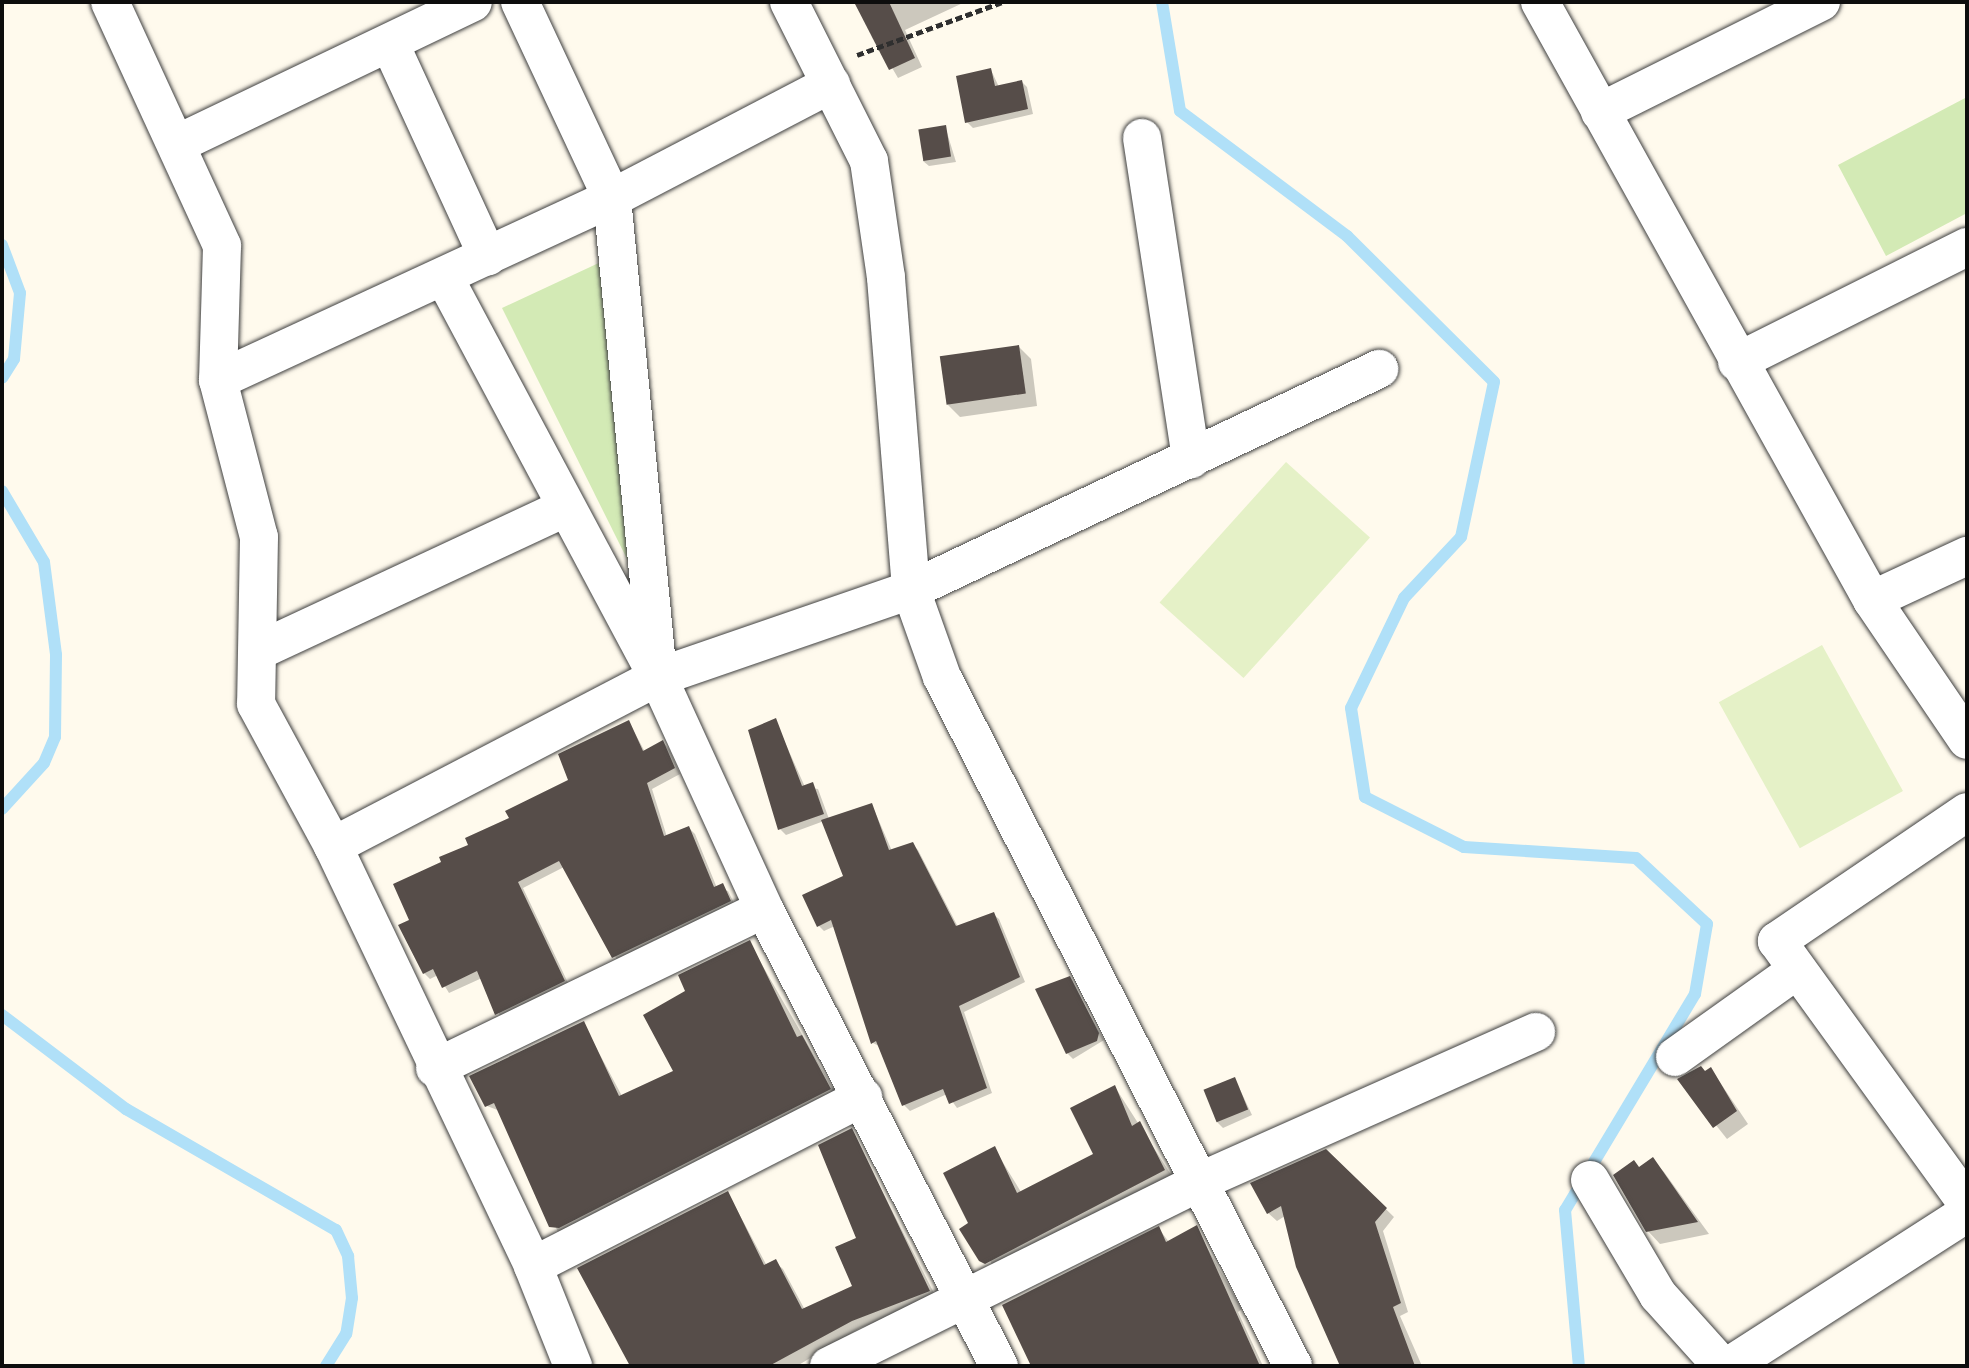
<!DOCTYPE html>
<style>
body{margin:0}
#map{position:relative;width:1969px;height:1368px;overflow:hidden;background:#fffaed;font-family:Bitter,serif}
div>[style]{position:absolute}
.green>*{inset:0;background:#d3eab5}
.pitch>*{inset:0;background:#e5f1c7;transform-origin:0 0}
.shadow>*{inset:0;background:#0003}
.stream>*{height:12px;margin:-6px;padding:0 6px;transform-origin:6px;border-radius:6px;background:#b0e0f8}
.building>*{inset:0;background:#564d49;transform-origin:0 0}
.path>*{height:4.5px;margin-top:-2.25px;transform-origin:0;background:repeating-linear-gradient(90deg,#2f2f2f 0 7px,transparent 0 10.5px)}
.roads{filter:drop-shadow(0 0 2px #404040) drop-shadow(0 0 2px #404040)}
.minor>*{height:38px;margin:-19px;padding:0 19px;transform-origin:19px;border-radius:19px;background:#fff}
span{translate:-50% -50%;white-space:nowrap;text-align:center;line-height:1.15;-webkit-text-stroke:7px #fff;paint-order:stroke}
.frame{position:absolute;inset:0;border:4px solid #0d0d0d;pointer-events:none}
</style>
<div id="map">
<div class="green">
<div style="clip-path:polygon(1967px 97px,1967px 213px,1886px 256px,1838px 165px)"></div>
<div style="clip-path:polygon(603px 261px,638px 581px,502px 308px)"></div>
</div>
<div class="pitch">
<div style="left:1286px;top:462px;width:113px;height:189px;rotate:42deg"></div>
<div style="left:1822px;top:645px;width:167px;height:118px;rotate:61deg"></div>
</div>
<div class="shadow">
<div style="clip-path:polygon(854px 2px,965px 2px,905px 30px,922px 67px,898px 78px)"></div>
<div style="clip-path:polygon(991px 70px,999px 87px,1022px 82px,1027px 87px,1033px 114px,973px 128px,967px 122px)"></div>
<div style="clip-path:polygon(945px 126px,956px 162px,929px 166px,923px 161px)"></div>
<div style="clip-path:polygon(1019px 347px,1031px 359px,1037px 406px,960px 417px,948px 405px)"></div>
<div style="clip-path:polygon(775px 720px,805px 787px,818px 789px,829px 819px,872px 805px,892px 851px,912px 844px,918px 850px,958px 927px,993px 914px,999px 919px,1025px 982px,964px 1012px,992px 1093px,957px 1108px,947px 1094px,910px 1111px,904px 1105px,881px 1047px,873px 1043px,835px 926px,824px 931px,819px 926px,845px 877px,824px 821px,786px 835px,780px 829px,750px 731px)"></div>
<div style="clip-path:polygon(629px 722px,645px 752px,663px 742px,669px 749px,680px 774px,652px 789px,667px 837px,689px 828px,695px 834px,717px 888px,728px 891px,736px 907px,619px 963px,564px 867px,523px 888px,570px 987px,502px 1020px,482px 978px,449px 993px,438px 975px,430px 979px,424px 973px,411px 920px,470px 846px,570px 780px)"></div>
<div style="clip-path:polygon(749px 942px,838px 1097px,559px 1234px,500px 1111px,487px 1106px,471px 1077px,583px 1023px,622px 1096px,676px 1072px,687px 991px)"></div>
<div style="clip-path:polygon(1069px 978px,1104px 1040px,1073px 1059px,1067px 1053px)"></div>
<div style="clip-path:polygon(1711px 1069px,1748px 1124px,1727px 1139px,1680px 1080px)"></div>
<div style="clip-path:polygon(1235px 1079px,1252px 1115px,1223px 1128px,1217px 1122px)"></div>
<div style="clip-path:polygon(1115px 1087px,1175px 1181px,997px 1274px,971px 1224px,994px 1148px,1021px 1192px,1095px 1154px)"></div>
<div style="clip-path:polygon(851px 1130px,937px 1299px,860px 1328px,797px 1366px,633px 1366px,579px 1269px,728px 1193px,767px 1266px,775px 1262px,783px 1269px,805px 1310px,854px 1287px,859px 1239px)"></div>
<div style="clip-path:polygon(1326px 1151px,1394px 1217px,1383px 1231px,1408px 1312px,1400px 1316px,1422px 1366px,1348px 1366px,1330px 1338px,1285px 1216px,1277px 1221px,1268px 1213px)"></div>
<div style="clip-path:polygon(1652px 1159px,1664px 1172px,1709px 1234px,1660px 1244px,1648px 1231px,1640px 1169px)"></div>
<div style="clip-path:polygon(1196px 1228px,1242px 1309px,1238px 1312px,1263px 1366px,1041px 1366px,1031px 1345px,1159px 1229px,1169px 1242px)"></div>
</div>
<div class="stream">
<div style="left:1162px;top:2px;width:110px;rotate:80.6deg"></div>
<div style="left:1180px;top:111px;width:209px;rotate:36.8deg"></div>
<div style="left:1347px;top:236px;width:207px;rotate:44.8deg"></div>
<div style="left:1494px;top:382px;width:158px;rotate:102deg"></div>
<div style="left:1461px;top:537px;width:83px;rotate:133.1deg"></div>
<div style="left:1404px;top:598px;width:122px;rotate:115.7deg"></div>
<div style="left:1351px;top:708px;width:90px;rotate:81.1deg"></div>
<div style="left:1365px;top:797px;width:111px;rotate:26.8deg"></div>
<div style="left:1464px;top:847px;width:172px;rotate:3.7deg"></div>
<div style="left:1636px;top:858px;width:97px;rotate:42.9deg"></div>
<div style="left:1707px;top:924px;width:71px;rotate:99.7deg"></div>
<div style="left:1695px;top:994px;width:252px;rotate:121deg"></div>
<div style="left:1565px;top:1210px;width:157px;rotate:84.9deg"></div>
<div style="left:2px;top:245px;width:51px;rotate:69.4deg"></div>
<div style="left:20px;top:293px;width:66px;rotate:95.2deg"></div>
<div style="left:14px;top:359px;width:22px;rotate:122deg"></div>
<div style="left:2px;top:491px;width:82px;rotate:59.4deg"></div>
<div style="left:44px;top:562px;width:94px;rotate:82.6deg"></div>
<div style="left:56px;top:655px;width:82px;rotate:90.7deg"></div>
<div style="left:55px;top:737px;width:28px;rotate:113deg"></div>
<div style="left:44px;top:763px;width:62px;rotate:132.4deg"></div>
<div style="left:2px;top:1015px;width:156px;rotate:37.2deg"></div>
<div style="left:126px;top:1109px;width:242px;rotate:30deg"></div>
<div style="left:336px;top:1230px;width:29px;rotate:65deg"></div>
<div style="left:348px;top:1256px;width:42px;rotate:84.6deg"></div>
<div style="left:352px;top:1298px;width:36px;rotate:99deg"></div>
<div style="left:346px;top:1334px;width:38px;rotate:122deg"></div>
</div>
<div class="building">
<div style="clip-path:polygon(854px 2px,889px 2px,915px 58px,889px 70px)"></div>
<div style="clip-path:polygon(991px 68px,995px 86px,1022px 80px,1028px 109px,965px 123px,956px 76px)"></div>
<div style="left:946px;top:125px;width:32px;height:28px;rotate:81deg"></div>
<div style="left:1019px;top:345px;width:49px;height:80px;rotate:82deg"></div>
<div style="clip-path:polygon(776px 718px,802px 786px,813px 782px,824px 814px,778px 830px,748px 730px)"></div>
<div style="clip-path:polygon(629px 720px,643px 751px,663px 740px,675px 768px,647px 783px,664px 836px,689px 826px,714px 887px,723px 883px,731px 901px,612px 958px,559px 861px,518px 882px,565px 981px,495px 1015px,477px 971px,442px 988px,433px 969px,423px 974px,398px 925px,409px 920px,393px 884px,441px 862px,439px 857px,468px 845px,465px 838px,509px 818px,505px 811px,568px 780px,558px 754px)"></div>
<div style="clip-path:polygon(872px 803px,889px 850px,913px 842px,956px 926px,994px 912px,1020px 977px,959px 1006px,987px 1088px,949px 1104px,943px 1089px,902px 1106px,876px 1041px,871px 1044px,831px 920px,817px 927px,802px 895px,843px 876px,821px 820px)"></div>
<div style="clip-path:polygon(750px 940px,797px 1037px,802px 1035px,831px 1089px,559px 1228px,549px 1227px,494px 1103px,485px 1107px,469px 1076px,584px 1021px,619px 1096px,673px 1071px,643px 1015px,685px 991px,678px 975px)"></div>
<div style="clip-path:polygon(1070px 976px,1099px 1033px,1097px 1041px,1066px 1054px,1035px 989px)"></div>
<div style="clip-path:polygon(1701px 1066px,1705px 1071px,1711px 1067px,1737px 1111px,1713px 1128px,1677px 1079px)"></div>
<div style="left:1235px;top:1077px;width:35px;height:34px;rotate:68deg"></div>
<div style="clip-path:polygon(1115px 1085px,1132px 1126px,1140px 1121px,1165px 1170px,985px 1264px,979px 1261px,959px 1229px,968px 1223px,943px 1173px,995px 1146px,1017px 1193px,1093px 1154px,1070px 1108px)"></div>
<div style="clip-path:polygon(852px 1128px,930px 1291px,852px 1321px,769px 1366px,630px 1366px,577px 1268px,728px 1191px,764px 1265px,776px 1259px,802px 1309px,852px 1286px,835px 1247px,856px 1238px,818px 1145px)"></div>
<div style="clip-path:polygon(1326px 1149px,1387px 1208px,1375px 1222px,1401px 1303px,1393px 1307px,1415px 1366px,1340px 1366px,1296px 1267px,1281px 1206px,1267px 1214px,1250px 1183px)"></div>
<div style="clip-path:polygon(1653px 1157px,1698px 1222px,1646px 1232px,1613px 1175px,1634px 1160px,1639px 1167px)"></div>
<div style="clip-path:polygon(1197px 1225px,1260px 1366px,1031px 1366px,1002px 1305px,1159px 1226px,1166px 1242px)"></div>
</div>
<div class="path">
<div style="left:857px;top:55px;width:155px;rotate:-20deg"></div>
</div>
<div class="roads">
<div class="minor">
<div style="left:110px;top:2px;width:268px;rotate:65.3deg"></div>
<div style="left:222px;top:246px;width:134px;rotate:91.7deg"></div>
<div style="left:218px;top:380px;width:162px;rotate:75.4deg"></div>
<div style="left:259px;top:537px;width:167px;rotate:91deg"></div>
<div style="left:256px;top:704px;width:162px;rotate:61.5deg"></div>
<div style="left:333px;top:846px;width:465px;rotate:64.5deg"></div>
<div style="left:533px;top:1266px;width:108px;rotate:68.2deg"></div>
<div style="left:520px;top:2px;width:217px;rotate:64.9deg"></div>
<div style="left:612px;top:198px;width:481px;rotate:84.5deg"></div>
<div style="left:658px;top:677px;width:255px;rotate:65.4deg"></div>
<div style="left:764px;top:909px;width:514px;rotate:62.79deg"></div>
<div style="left:789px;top:2px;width:178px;rotate:63.3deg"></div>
<div style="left:869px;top:161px;width:118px;rotate:81.7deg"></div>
<div style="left:886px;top:278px;width:313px;rotate:85.4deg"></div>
<div style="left:911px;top:590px;width:92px;rotate:70.4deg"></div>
<div style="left:942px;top:677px;width:773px;rotate:63deg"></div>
<div style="left:1540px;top:2px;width:684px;rotate:60.96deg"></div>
<div style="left:1872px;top:600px;width:169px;rotate:55.8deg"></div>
<div style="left:390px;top:44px;width:234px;rotate:65.3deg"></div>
<div style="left:1600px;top:112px;width:247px;rotate:-26.5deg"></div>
<div style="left:1142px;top:138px;width:325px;rotate:81.3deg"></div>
<div style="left:177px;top:144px;width:328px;rotate:-25.6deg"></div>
<div style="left:444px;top:277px;width:439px;rotate:61.9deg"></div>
<div style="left:1737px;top:362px;width:257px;rotate:-26.6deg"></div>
<div style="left:218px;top:380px;width:434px;rotate:-24.8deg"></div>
<div style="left:612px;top:198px;width:247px;rotate:-27.5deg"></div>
<div style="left:1872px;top:600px;width:105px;rotate:-24.9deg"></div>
<div style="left:258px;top:651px;width:339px;rotate:-25deg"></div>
<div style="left:1967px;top:812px;width:230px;rotate:145.8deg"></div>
<div style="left:1777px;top:941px;width:324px;rotate:54.1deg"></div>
<div style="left:333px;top:846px;width:366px;rotate:-27.5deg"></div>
<div style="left:658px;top:677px;width:268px;rotate:-19deg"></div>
<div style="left:911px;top:590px;width:518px;rotate:-25.28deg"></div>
<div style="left:1675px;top:1057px;width:150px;rotate:-35.5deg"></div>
<div style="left:435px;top:1068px;width:365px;rotate:-25.8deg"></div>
<div style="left:1590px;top:1180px;width:134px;rotate:59.4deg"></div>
<div style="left:1658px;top:1295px;width:96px;rotate:48deg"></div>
<div style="left:533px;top:1266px;width:371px;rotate:-27.1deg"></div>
<div style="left:829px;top:1366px;width:413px;rotate:-26.4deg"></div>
<div style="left:1199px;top:1182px;width:369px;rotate:-24deg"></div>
<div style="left:1729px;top:1366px;width:283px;rotate:-32.7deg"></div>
</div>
</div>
<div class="frame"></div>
</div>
